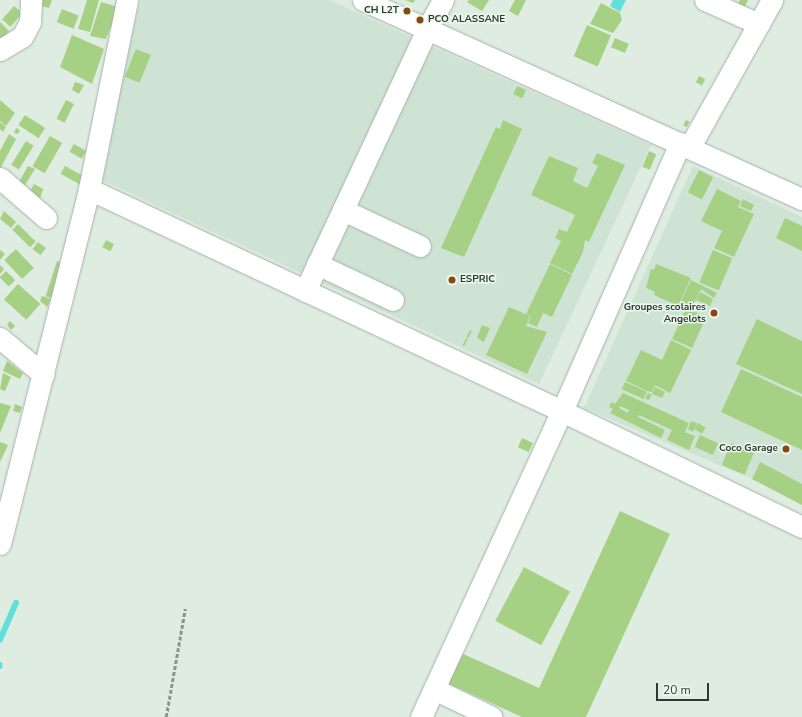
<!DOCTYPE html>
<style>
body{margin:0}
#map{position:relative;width:802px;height:717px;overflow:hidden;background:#deece1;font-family:"Nunito Sans",sans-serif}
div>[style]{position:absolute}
.built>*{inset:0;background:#cee3d3}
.water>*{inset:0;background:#61dfda}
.stream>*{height:5.5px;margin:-2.75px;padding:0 2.75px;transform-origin:2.75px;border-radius:2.75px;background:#61dfda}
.building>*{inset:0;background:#a6d185;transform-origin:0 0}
.path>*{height:2.5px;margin-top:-1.25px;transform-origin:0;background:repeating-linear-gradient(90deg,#8b968d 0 4px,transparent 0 6px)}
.roads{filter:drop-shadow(0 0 1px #a5b3a8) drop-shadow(0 0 1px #a5b3a8)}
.minor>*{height:21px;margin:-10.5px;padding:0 10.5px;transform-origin:10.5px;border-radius:10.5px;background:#fff}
.dots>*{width:11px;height:11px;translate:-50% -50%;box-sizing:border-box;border:2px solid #ebf9ee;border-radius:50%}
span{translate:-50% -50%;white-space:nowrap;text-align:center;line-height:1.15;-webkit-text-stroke:3px #ebf9ee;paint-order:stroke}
.poi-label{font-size:10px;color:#313732;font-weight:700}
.right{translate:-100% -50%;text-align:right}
.left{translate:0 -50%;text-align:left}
.scale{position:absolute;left:656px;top:683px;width:53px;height:18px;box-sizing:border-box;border:2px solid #313732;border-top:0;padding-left:5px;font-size:12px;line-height:14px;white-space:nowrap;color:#313732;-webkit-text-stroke:3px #ebf9ee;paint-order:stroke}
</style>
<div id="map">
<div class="built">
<div style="clip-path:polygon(141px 0,329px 0,651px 145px,539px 384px,93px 176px)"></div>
<div style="clip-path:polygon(693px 166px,802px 217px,802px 500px,584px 408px)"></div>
</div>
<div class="water">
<div style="clip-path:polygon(613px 0,626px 0,620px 12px,610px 6px)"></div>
</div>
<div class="stream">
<div style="left:0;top:640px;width:40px;rotate:-66.6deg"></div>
<div style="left:0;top:665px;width:1px;rotate:90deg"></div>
</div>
<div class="building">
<div style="clip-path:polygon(42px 0,52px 0,49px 8px,41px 6px)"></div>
<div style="clip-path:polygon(87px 0,99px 0,90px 32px,78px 29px)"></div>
<div style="clip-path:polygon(405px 0,415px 0,413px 3px)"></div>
<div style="clip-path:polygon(469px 0,489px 0,482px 11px,467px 2px)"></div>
<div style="clip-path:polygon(515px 0,526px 0,518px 16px,509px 11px)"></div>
<div style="clip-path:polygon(740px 0,748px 0,744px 9px,737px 6px)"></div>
<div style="clip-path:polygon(101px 2px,118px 7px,106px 39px,90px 36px)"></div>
<div style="clip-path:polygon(601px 3px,620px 13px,622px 20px,613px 33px,590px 24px)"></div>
<div style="left:14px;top:6px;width:11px;height:18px;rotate:41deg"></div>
<div style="left:62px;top:9px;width:18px;height:14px;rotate:22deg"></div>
<div style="clip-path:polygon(0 22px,9px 31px,2px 40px,0 38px)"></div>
<div style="left:587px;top:25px;width:26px;height:34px;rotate:23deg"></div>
<div style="clip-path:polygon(72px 35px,104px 49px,92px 84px,60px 67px)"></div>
<div style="left:615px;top:38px;width:15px;height:10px;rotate:23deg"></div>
<div style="left:136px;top:49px;width:16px;height:30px;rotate:22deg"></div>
<div style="left:699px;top:76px;width:7px;height:7px;rotate:27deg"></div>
<div style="clip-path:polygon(75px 82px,84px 85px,79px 94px,72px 90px)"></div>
<div style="left:517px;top:86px;width:10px;height:9px;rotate:24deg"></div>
<div style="clip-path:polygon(0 100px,15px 113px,6px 126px,0 121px)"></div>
<div style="left:66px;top:100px;width:9px;height:21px;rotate:27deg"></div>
<div style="left:25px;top:115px;width:24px;height:12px;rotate:33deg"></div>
<div style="clip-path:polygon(503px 120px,522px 129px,464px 257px,441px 248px,496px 127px,500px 129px)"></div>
<div style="left:686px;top:120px;width:4px;height:6px;rotate:27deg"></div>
<div style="clip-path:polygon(0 122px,6px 127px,3px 132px,0 129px)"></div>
<div style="clip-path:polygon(16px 128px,20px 130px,18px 134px,14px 133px)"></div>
<div style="clip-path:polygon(9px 134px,16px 139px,0 169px,0 151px)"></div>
<div style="left:50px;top:136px;width:14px;height:35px;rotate:30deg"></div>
<div style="left:26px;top:141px;width:9px;height:28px;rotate:32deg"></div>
<div style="left:74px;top:144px;width:14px;height:9px;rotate:30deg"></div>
<div style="left:649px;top:151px;width:8px;height:17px;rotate:23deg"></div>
<div style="clip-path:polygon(597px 153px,625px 165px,589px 242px,585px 240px,583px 252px,572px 274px,550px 263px,561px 241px,555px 238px,559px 229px,567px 232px,575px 215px,531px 195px,549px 156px,578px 168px,573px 181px,587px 188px,598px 166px,592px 163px)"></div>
<div style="clip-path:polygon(28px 166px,35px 169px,24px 187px,18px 184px)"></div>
<div style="left:65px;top:166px;width:25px;height:9px;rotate:29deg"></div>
<div style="left:699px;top:170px;width:16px;height:25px;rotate:27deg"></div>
<div style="clip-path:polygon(34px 184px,43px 189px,39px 202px,29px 193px)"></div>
<div style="clip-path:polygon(717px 189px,741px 201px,738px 207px,754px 214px,734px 257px,714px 248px,722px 231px,701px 221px)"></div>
<div style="clip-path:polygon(743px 199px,754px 205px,751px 211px,740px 206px)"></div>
<div style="clip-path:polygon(4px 211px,16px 222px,11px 228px,0 219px)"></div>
<div style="clip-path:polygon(785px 218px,802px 226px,802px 251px,776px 238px)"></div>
<div style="left:18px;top:224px;width:25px;height:8px;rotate:45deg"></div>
<div style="left:106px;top:240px;width:9px;height:8px;rotate:27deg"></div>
<div style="left:38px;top:242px;width:10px;height:9px;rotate:37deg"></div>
<div style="left:16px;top:249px;width:26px;height:16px;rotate:47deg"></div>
<div style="clip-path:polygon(0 250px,5px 254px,0 260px)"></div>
<div style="left:713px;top:250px;width:21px;height:35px;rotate:23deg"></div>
<div style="left:57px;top:261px;width:9px;height:37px;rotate:18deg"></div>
<div style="clip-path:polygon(550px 264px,572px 275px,552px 317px,543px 313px,537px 327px,528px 323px,531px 316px,526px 314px)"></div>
<div style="clip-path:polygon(656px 264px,691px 278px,678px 306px,654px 295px,655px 292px,646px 288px,651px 269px,654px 270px)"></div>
<div style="clip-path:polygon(0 265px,4px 269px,0 274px)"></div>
<div style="left:6px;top:271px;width:13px;height:9px;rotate:45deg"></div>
<div style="clip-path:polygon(691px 280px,717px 293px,714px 298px,701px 289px,692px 307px,681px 301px)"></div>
<div style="left:18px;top:284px;width:30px;height:21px;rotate:42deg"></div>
<div style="clip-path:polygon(700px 292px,713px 299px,710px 306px,696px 300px)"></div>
<div style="clip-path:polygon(42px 296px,51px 299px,47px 307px,40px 301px)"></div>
<div style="clip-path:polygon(509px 307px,530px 316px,526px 326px,547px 332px,527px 374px,486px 355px)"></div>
<div style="left:686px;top:308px;width:22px;height:34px;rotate:24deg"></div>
<div style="clip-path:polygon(757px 319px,802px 341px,802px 394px,736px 364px)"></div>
<div style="clip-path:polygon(10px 321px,15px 326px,11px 330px,7px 325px)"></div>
<div style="clip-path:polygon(482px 325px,490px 328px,484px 342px,477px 338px)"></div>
<div style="left:470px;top:330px;width:2px;height:8px;rotate:27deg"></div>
<div style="left:466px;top:338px;width:2px;height:8px;rotate:27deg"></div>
<div style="clip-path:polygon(671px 340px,691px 350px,670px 393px,655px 385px,652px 392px,647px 391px,626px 381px,641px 350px,662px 360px)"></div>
<div style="clip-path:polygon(7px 361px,23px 373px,20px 379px,3px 371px)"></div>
<div style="clip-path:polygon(741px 369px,802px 397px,802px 450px,721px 412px)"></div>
<div style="clip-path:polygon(3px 373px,11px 377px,5px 391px,0 389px)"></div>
<div style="left:625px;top:382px;width:24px;height:8px;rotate:24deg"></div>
<div style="clip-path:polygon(655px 387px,665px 392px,662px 398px,652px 394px)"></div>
<div style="clip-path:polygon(evenodd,623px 393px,689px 423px,685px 432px,695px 436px,689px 450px,667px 440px,672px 430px,639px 415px,638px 417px,665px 430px,661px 438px,610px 413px,613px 409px,609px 407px,611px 402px,615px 404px,623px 393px,620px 406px,629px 410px,628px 413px,619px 408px,620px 406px)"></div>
<div style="left:648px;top:393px;width:4px;height:6px;rotate:27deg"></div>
<div style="clip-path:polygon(0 403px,11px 406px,0 433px)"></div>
<div style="clip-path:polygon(15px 404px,22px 407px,20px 413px,13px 411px)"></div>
<div style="clip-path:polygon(691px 421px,697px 423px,693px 432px,688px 429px)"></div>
<div style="left:698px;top:423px;width:9px;height:7px;rotate:32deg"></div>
<div style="left:700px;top:435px;width:20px;height:13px;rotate:24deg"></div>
<div style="left:522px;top:438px;width:12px;height:10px;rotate:24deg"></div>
<div style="clip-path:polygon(0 442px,8px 445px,0 462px)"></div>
<div style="left:731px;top:443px;width:25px;height:24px;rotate:23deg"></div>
<div style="clip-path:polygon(760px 462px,802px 484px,802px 505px,752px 479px)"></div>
<div style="clip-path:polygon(620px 511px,670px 534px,586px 717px,522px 717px,447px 683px,461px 653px,539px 688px)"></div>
<div style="left:524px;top:567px;width:52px;height:61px;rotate:28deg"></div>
</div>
<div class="path">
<div style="left:166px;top:717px;width:110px;rotate:-80deg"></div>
</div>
<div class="roads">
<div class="minor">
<div style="left:363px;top:0;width:482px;rotate:24.4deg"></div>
<div style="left:705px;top:0;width:59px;rotate:24deg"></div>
<div style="left:0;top:50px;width:26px;rotate:-31deg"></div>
<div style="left:22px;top:37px;width:17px;rotate:-62deg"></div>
<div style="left:30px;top:22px;width:22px;rotate:-87deg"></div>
<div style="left:689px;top:148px;width:170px;rotate:-60.7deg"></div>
<div style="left:0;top:178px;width:61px;rotate:41deg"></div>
<div style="left:89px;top:189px;width:523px;rotate:25.14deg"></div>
<div style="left:562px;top:411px;width:267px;rotate:25.8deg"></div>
<div style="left:343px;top:210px;width:85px;rotate:25.1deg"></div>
<div style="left:317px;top:264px;width:84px;rotate:25.3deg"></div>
<div style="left:305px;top:291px;width:289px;rotate:-65deg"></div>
<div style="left:427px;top:29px;width:33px;rotate:-61deg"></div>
<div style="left:0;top:338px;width:57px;rotate:40.1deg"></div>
<div style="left:0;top:544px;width:366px;rotate:-75.9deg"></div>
<div style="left:89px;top:189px;width:193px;rotate:-78.6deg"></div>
<div style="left:434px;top:689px;width:64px;rotate:25.8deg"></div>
<div style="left:421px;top:717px;width:337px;rotate:-65.3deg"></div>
<div style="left:562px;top:411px;width:293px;rotate:-66.2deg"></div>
</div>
</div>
<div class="dots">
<div style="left:407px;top:11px;background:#884713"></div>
<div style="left:420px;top:20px;background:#884713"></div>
<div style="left:452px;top:280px;background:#884713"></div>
<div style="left:714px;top:313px;background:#884713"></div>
<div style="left:786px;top:449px;background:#884713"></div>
</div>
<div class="poi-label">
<span class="right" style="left:399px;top:11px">CH L2T</span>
<span class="left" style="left:428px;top:20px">PCO ALASSANE</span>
<span class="left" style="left:460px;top:280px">ESPRIC</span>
<span class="right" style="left:706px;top:313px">Groupes scolaires<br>Angelots</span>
<span class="right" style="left:778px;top:449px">Coco Garage</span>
</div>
<div class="scale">20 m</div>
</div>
